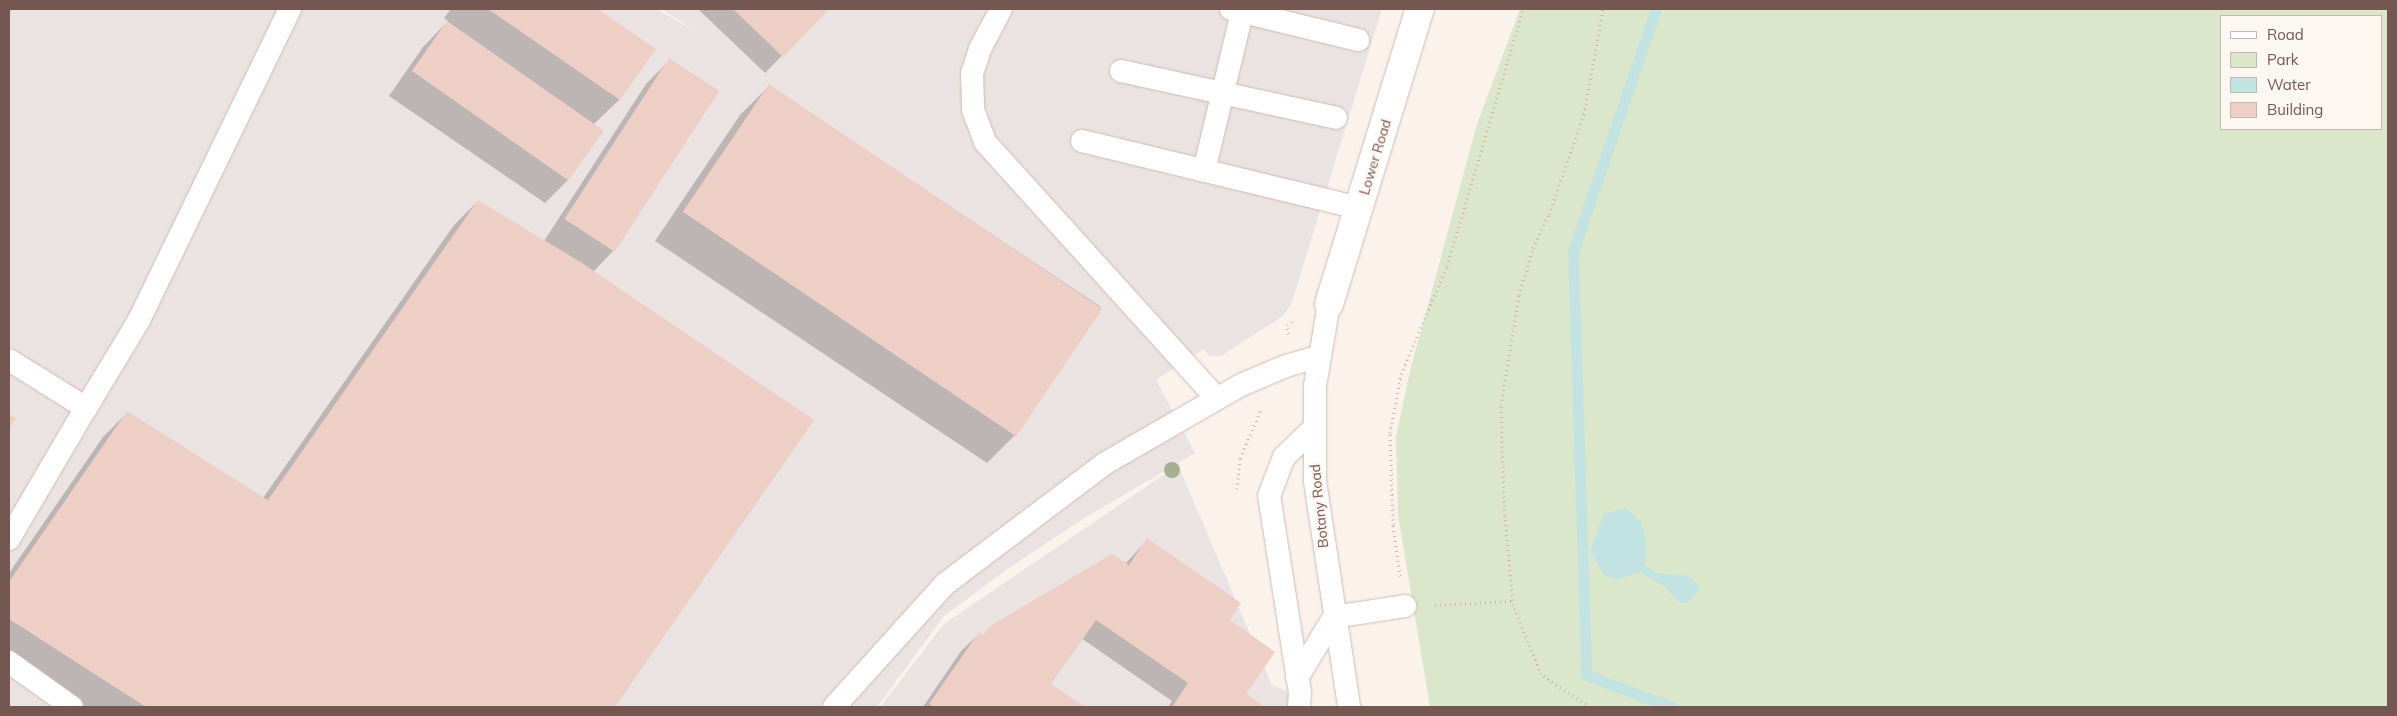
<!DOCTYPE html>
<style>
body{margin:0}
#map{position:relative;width:2397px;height:716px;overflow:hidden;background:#fbf2ec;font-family:Mulish,sans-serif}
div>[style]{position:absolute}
.industrial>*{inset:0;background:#ebe3e1}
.green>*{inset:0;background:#dbe7cb}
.water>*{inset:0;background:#c2e3e2}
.shadow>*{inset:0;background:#0003}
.stream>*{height:11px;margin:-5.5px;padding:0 5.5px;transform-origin:5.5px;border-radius:5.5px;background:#c2e3e2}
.building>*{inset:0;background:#edcfc6;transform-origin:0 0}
.path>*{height:3px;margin-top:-1.5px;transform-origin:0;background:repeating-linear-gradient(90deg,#d3b2a9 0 1px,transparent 0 5px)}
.roads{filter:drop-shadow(0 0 1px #cebbb5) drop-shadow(0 0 1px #cebbb5)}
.service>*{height:22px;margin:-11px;padding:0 11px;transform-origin:11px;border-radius:11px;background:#fff}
.minor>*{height:28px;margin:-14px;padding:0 14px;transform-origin:14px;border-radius:14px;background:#fff}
.trees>*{width:16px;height:16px;margin:-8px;border-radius:50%;background:#a5af93}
span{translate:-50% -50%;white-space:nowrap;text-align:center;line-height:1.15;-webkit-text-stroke:4.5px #fdf7f2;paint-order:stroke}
.street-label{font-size:14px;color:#745751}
.frame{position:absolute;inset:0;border:10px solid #745751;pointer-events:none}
.legend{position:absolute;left:2220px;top:15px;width:162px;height:115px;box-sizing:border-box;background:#fdf7f2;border:1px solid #c6b7b2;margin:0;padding:6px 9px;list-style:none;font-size:15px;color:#745751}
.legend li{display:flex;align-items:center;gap:10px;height:25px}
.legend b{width:25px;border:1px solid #c6b7b2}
</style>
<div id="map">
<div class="industrial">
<div style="clip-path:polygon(9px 9px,657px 9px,702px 35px,661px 9px,1382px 9px,1291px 305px,1283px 316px,1221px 356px,1209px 356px,1204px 349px,1156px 380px,1195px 453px,1078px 522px,1009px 568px,944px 616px,877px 707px,9px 707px)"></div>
<div style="clip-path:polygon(1178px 465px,1272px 685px,1311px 701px,1310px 707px,880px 707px,944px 624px)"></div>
</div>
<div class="green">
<div style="clip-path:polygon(evenodd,1520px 9px,2388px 9px,2388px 707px,1430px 707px,1398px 515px,1396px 436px,1410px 371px,1477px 124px,1520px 9px,2221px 16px,2381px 16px,2381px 129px,2221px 129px,2221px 16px)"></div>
</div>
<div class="water">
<div style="clip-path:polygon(1626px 508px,1641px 522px,1646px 538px,1645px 565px,1656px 573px,1689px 576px,1700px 587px,1694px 597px,1686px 603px,1678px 602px,1665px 587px,1641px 572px,1619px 579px,1604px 576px,1590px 551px,1604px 514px)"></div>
</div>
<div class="shadow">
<div style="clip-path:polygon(451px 9px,596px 9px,654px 50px,619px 100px,594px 124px,603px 131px,569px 179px,545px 203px,389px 96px,423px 47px,448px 21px,444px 18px)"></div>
<div style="clip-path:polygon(698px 9px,827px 9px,765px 73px)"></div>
<div style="clip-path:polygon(670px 60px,614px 250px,593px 272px,813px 421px,614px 707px,85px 707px,9px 658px,9px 573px,103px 437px,127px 413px,263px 498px,454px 225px,478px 201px,544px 241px,646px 84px)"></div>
<div style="clip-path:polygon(769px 86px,1101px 307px,1016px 434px,987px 463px,655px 241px,740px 115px)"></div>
<div style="clip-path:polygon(1147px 540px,1228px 620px,1244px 694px,1259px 707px,1168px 707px,1172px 701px,1081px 638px,1049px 685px,1082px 707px,923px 707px,961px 651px,979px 634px,982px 636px,991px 627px,1125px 564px)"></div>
</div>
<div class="stream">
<div style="left:1656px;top:9px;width:257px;rotate:108.9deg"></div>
<div style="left:1573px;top:252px;width:423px;rotate:88.2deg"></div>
<div style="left:1586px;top:675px;width:92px;rotate:20.4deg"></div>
</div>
<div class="building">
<div style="clip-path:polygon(488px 9px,598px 9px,656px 49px,620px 100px)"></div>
<div style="clip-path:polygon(733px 9px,829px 9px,783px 57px)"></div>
<div style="left:447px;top:21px;width:191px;height:61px;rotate:35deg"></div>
<div style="left:669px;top:58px;width:60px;height:192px;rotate:33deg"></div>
<div style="left:769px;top:84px;width:402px;height:154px;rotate:34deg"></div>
<div style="clip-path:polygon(478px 200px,582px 263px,814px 420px,615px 707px,146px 707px,9px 619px,9px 582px,127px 411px,268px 500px)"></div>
<div style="clip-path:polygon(9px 414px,16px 418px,9px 430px)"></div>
<div style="clip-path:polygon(1147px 538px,1241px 603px,1230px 620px,1275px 652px,1246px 694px,1262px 705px,1261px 707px,1172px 707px,1188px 683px,1096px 620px,1051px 684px,1085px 707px,934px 707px,929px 704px,979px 632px,983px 635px,990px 626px,1112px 554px,1129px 565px)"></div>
</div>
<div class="path">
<div style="left:1288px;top:334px;width:9px;rotate:-96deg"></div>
<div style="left:1287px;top:325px;width:10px;rotate:-37deg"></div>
<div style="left:1237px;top:489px;width:31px;rotate:-84deg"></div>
<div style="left:1240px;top:458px;width:52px;rotate:-66.4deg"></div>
<div style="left:1400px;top:576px;width:51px;rotate:-97.8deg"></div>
<div style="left:1393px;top:525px;width:92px;rotate:-91.9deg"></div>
<div style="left:1390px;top:433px;width:60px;rotate:-79.4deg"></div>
<div style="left:1401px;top:374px;width:117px;rotate:-66.9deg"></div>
<div style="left:1447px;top:266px;width:268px;rotate:-73.5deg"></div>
<div style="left:1435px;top:605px;width:77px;rotate:-3deg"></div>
<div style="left:1590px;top:707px;width:59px;rotate:-146deg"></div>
<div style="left:1541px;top:674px;width:74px;rotate:-112.1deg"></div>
<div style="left:1513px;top:605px;width:98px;rotate:-95.2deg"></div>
<div style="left:1504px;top:507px;width:102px;rotate:-91.7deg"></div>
<div style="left:1501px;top:405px;width:111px;rotate:-80.7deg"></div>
<div style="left:1519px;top:295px;width:49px;rotate:-73.4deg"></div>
<div style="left:1533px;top:248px;width:38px;rotate:-65deg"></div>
<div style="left:1549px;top:214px;width:106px;rotate:-70.7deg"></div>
<div style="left:1584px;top:114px;width:107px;rotate:-79.7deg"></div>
</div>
<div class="roads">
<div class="service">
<div style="left:1001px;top:9px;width:45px;rotate:117.7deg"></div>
<div style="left:980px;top:49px;width:26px;rotate:108deg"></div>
<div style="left:972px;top:74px;width:36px;rotate:88deg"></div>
<div style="left:973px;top:110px;width:34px;rotate:69deg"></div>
<div style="left:985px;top:142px;width:345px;rotate:47.9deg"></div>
<div style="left:1231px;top:9px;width:131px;rotate:13.7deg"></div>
<div style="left:1121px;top:71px;width:220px;rotate:12.3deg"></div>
<div style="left:1082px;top:141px;width:286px;rotate:13.6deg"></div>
<div style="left:1204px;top:171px;width:167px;rotate:-76.5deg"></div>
<div style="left:1329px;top:304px;width:83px;rotate:99.7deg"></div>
<div style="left:1315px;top:386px;width:95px;rotate:90deg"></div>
<div style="left:1315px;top:481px;width:229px;rotate:81.4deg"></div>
<div style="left:9px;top:360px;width:91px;rotate:31.9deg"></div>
<div style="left:86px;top:408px;width:103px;rotate:-58.9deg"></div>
<div style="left:139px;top:320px;width:346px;rotate:-64.1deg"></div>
<div style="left:9px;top:539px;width:152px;rotate:-59.6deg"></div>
<div style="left:9px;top:662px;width:77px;rotate:35.5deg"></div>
<div style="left:1297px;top:678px;width:71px;rotate:-58.8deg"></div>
<div style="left:1334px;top:617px;width:72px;rotate:-8.8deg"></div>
<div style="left:834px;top:707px;width:166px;rotate:-47.9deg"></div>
<div style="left:945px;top:584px;width:199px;rotate:-37deg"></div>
<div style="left:1104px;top:464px;width:158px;rotate:-30deg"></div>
<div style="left:1241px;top:385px;width:49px;rotate:-22.9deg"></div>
<div style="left:1286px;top:366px;width:33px;rotate:-16deg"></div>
<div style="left:1299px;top:707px;width:14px;rotate:-86deg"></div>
<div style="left:1300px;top:693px;width:199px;rotate:-98.9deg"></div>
<div style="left:1269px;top:496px;width:42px;rotate:-69deg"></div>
<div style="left:1284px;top:457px;width:40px;rotate:-44deg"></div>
</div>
<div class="minor">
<div style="left:1329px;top:304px;width:309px;rotate:-72.9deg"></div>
</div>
</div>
<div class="trees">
<div style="left:1172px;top:470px"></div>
</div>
<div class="street-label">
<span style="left:1375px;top:157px;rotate:-73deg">Lower Road</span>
<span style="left:1319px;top:506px;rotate:-96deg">Botany Road</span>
</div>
<div class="frame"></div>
<ul class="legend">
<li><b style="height:6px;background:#fff"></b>Road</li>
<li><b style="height:14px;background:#dbe7cb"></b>Park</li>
<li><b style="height:14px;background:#c2e3e2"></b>Water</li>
<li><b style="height:14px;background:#edcfc6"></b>Building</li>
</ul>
</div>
